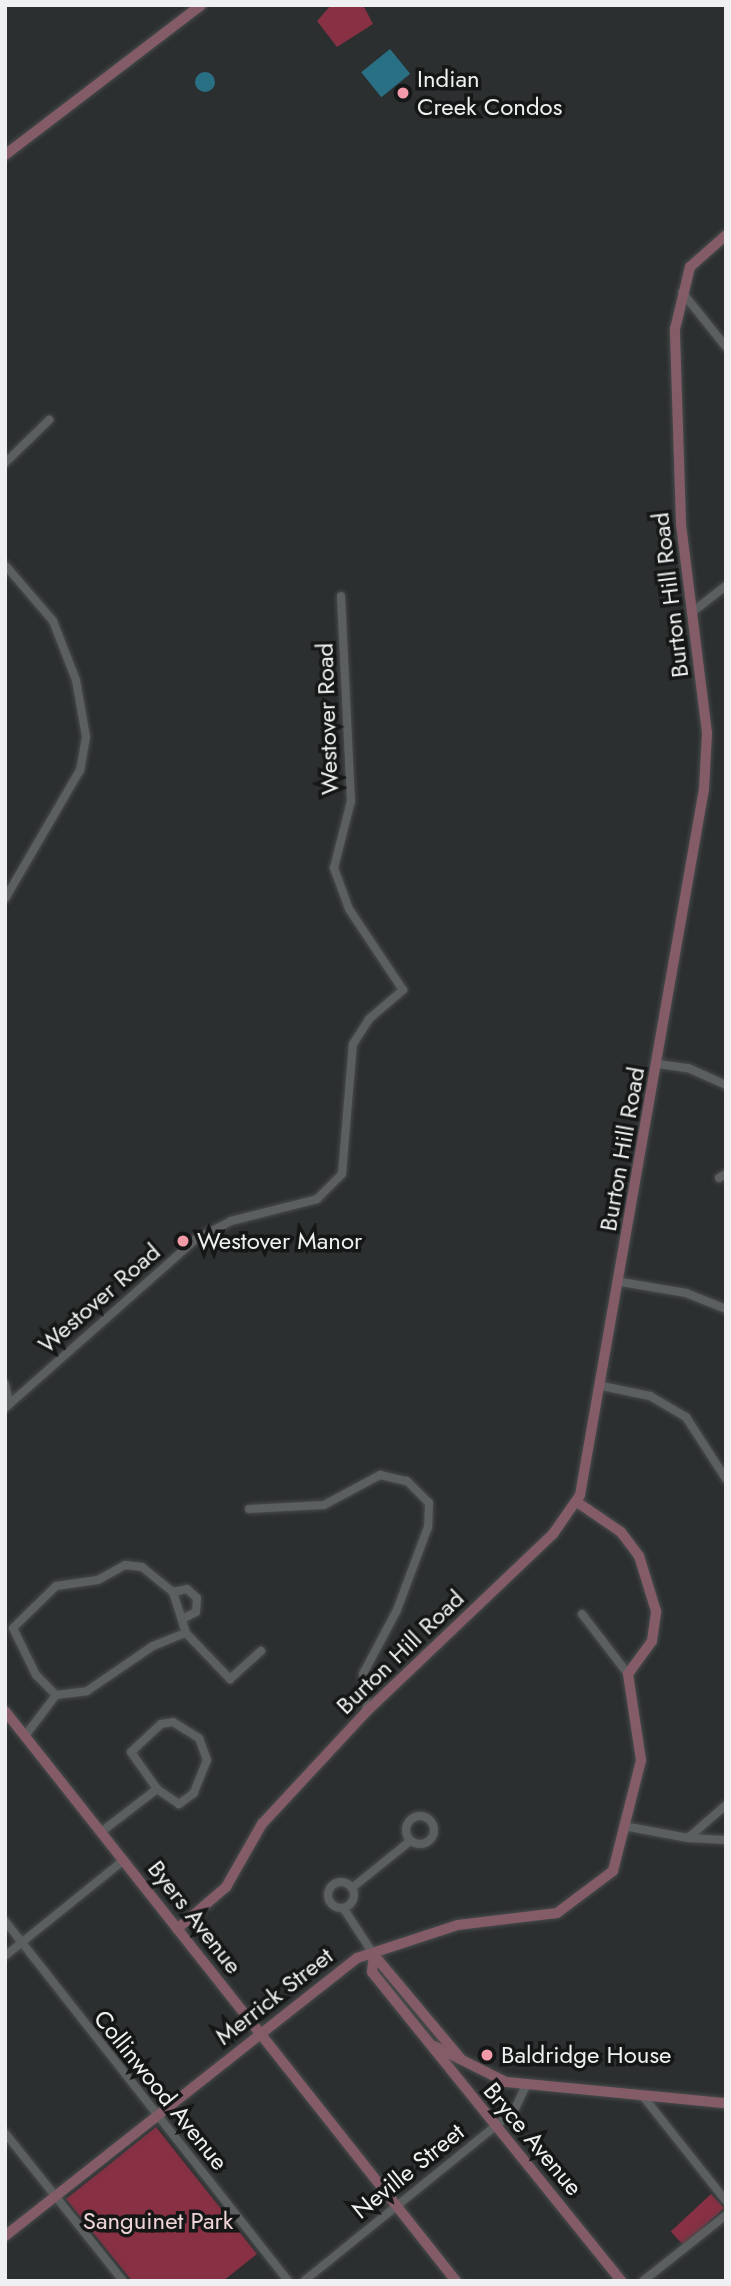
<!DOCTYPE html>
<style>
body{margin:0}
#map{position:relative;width:731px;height:2286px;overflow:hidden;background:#2c2f30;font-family:Jost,sans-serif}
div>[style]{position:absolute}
.green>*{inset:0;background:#883044;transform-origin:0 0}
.water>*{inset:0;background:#2a7085;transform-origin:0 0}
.round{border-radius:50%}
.roads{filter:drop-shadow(0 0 2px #484b4c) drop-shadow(0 0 2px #484b4c)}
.street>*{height:8px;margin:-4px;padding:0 4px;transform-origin:4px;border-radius:4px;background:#5b5f60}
.street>.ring{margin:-4px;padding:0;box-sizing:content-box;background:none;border:8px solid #5b5f60;border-radius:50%}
.secondary>*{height:10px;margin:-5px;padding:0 5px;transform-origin:5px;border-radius:5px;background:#845c67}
.dots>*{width:19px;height:19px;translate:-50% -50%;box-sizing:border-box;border:4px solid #151717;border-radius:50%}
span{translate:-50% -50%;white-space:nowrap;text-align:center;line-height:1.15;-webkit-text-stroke:7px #151717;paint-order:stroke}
.poi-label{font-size:24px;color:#eef0f1}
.left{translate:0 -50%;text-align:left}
.street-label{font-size:24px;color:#eef0f1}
.park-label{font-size:24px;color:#f0d5d8}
.frame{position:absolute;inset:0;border:7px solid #eef0f1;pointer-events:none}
</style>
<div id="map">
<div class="green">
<div style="clip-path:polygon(331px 5px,363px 5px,373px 24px,337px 47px,317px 21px)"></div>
<div style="clip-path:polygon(156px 2127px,257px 2254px,223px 2281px,132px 2281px,66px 2199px)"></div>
<div style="left:711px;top:2194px;width:19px;height:55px;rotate:47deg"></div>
</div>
<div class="water">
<div style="left:390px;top:49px;width:32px;height:37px;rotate:51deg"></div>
<div class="round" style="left:195px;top:72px;width:20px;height:20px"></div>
</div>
<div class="roads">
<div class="street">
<div style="left:682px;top:292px;width:70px;rotate:51.3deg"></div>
<div style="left:5px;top:463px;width:62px;rotate:-44.3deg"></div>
<div style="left:5px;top:565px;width:74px;rotate:49.4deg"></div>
<div style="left:53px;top:621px;width:63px;rotate:68.7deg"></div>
<div style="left:76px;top:680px;width:58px;rotate:80deg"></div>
<div style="left:86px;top:737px;width:34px;rotate:100deg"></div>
<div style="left:80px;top:770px;width:149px;rotate:120.2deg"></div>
<div style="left:695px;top:610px;width:39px;rotate:-38deg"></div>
<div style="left:658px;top:1064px;width:30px;rotate:8deg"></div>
<div style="left:688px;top:1068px;width:42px;rotate:24.1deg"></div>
<div style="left:719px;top:1178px;width:8px;rotate:-30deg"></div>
<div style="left:621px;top:1282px;width:66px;rotate:9.6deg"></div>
<div style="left:686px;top:1293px;width:43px;rotate:21.8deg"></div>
<div style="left:5px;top:1384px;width:14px;rotate:78deg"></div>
<div style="left:602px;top:1386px;width:49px;rotate:11.8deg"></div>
<div style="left:650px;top:1396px;width:42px;rotate:30.3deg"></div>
<div style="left:686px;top:1417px;width:74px;rotate:57.2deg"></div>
<div style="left:5px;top:1408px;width:255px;rotate:-41.5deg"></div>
<div style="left:196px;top:1239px;width:39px;rotate:-27deg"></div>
<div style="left:231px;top:1221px;width:89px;rotate:-14.3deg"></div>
<div style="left:317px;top:1199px;width:35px;rotate:-45deg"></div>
<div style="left:342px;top:1174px;width:130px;rotate:-85.2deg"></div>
<div style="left:353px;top:1044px;width:30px;rotate:-57deg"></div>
<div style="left:369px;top:1019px;width:45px;rotate:-40.5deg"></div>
<div style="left:403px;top:990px;width:97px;rotate:-123.7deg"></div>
<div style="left:349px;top:909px;width:44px;rotate:-110.1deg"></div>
<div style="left:334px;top:868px;width:69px;rotate:-75.8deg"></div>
<div style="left:351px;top:801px;width:205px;rotate:-92.8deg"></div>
<div style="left:249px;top:1509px;width:75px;rotate:-3.1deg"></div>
<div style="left:324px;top:1505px;width:64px;rotate:-28.2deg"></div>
<div style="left:380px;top:1475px;width:28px;rotate:13deg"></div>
<div style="left:407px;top:1481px;width:31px;rotate:45deg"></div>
<div style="left:429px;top:1503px;width:24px;rotate:92deg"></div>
<div style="left:428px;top:1527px;width:89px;rotate:110.5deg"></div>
<div style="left:397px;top:1610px;width:72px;rotate:118deg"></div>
<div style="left:363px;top:1674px;width:37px;rotate:84deg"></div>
<div style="left:173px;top:1592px;width:14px;rotate:-12deg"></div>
<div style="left:187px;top:1589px;width:13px;rotate:42deg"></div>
<div style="left:197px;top:1598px;width:14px;rotate:94deg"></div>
<div style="left:196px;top:1612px;width:13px;rotate:153deg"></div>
<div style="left:582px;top:1614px;width:76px;rotate:52.5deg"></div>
<div style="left:56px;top:1695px;width:28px;rotate:-135deg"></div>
<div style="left:36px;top:1675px;width:52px;rotate:-116.1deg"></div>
<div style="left:13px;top:1628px;width:60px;rotate:-44.3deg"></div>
<div style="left:56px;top:1586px;width:42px;rotate:-8.1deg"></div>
<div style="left:98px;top:1580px;width:31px;rotate:-29deg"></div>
<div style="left:125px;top:1565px;width:17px;rotate:7deg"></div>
<div style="left:142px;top:1567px;width:40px;rotate:39deg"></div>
<div style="left:173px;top:1592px;width:43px;rotate:72.4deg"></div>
<div style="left:173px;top:1722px;width:31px;rotate:32deg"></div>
<div style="left:199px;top:1738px;width:23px;rotate:70deg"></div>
<div style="left:207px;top:1760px;width:35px;rotate:112deg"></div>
<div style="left:194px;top:1793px;width:19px;rotate:144deg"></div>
<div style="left:179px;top:1804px;width:27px;rotate:-146deg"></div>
<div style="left:157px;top:1789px;width:45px;rotate:-125.1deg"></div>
<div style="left:131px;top:1752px;width:41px;rotate:-43deg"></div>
<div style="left:161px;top:1724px;width:12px;rotate:-9deg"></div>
<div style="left:25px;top:1736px;width:51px;rotate:-52.9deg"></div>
<div style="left:56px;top:1695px;width:31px;rotate:-7deg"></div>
<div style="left:87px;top:1691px;width:80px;rotate:-34.3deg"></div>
<div style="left:153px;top:1646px;width:35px;rotate:-22deg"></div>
<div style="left:186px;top:1633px;width:64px;rotate:46.3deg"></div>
<div style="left:230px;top:1679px;width:42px;rotate:-42.1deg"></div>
<div class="ring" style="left:406px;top:1816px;width:20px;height:20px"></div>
<div style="left:629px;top:1827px;width:60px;rotate:10.6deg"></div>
<div style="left:688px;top:1838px;width:50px;rotate:-41deg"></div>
<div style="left:101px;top:1832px;width:71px;rotate:-37.5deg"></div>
<div style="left:688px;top:1838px;width:38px;rotate:3deg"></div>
<div class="ring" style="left:328px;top:1882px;width:18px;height:18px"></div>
<div style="left:352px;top:1888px;width:75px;rotate:-39deg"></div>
<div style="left:344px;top:1909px;width:55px;rotate:56.9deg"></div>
<div style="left:5px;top:1921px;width:458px;rotate:51.8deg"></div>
<div style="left:5px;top:1956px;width:153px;rotate:-38.9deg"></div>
<div style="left:642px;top:2095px;width:135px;rotate:51.6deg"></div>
<div style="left:5px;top:2133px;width:189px;rotate:51.4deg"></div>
<div style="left:304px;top:2281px;width:270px;rotate:-39deg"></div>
<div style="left:514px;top:2111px;width:29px;rotate:-65deg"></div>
<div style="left:643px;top:2281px;width:106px;rotate:-38.5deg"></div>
</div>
<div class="secondary">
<div style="left:5px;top:155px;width:247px;rotate:-37.4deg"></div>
<div style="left:5px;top:1711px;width:727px;rotate:51.65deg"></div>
<div style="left:177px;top:1929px;width:65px;rotate:-40.6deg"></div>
<div style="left:226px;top:1887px;width:73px;rotate:-60.3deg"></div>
<div style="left:262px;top:1824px;width:154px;rotate:-47.1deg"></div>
<div style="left:367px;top:1711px;width:257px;rotate:-43.6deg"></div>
<div style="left:553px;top:1534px;width:47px;rotate:-55.3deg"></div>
<div style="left:580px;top:1495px;width:717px;rotate:-80.04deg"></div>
<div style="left:704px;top:789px;width:56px;rotate:-86.9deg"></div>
<div style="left:707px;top:733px;width:211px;rotate:-97.1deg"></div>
<div style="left:681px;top:524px;width:195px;rotate:-91.8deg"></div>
<div style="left:675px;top:329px;width:64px;rotate:-76.4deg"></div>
<div style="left:690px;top:267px;width:48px;rotate:-41.6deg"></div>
<div style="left:374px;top:1955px;width:17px;rotate:97deg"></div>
<div style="left:372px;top:1972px;width:397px;rotate:51.1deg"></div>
<div style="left:374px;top:1955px;width:134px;rotate:50.1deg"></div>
<div style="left:434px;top:2046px;width:80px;rotate:26.6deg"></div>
<div style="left:506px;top:2082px;width:221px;rotate:5.5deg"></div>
<div style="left:5px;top:2236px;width:449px;rotate:-38.3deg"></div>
<div style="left:357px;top:1958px;width:106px;rotate:-18.1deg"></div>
<div style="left:458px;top:1925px;width:100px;rotate:-6.9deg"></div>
<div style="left:557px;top:1913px;width:70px;rotate:-36.9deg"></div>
<div style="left:613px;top:1871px;width:114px;rotate:-75.8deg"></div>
<div style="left:641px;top:1760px;width:87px;rotate:-98.6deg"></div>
<div style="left:628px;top:1674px;width:41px;rotate:-54deg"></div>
<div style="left:652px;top:1641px;width:30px;rotate:-82deg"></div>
<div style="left:656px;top:1611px;width:58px;rotate:-107.2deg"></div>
<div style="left:639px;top:1556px;width:30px;rotate:-127deg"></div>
<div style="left:621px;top:1532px;width:53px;rotate:-145.7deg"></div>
</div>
</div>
<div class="dots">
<div style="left:403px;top:93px;background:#f39aa8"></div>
<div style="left:183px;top:1241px;background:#f39aa8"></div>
<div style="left:487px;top:2055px;background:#f39aa8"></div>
</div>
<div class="poi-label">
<span class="left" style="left:417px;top:93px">Indian<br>Creek Condos</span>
<span class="left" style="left:197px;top:1241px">Westover Manor</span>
<span class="left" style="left:501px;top:2055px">Baldridge House</span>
</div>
<div class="street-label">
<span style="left:670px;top:595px;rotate:-97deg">Burton Hill Road</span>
<span style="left:327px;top:719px;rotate:-92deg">Westover Road</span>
<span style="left:622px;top:1149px;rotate:-80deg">Burton Hill Road</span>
<span style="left:99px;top:1298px;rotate:-41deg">Westover Road</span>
<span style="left:400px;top:1652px;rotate:-44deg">Burton Hill Road</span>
<span style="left:195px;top:1917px;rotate:52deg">Byers Avenue</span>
<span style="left:274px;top:1996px;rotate:-38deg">Merrick Street</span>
<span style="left:161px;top:2090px;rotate:51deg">Collinwood Avenue</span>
<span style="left:533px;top:2139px;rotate:50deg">Bryce Avenue</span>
<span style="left:408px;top:2171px;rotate:-39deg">Neville Street</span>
</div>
<div class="park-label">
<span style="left:158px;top:2221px">Sanguinet Park</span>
</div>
<div class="frame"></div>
</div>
